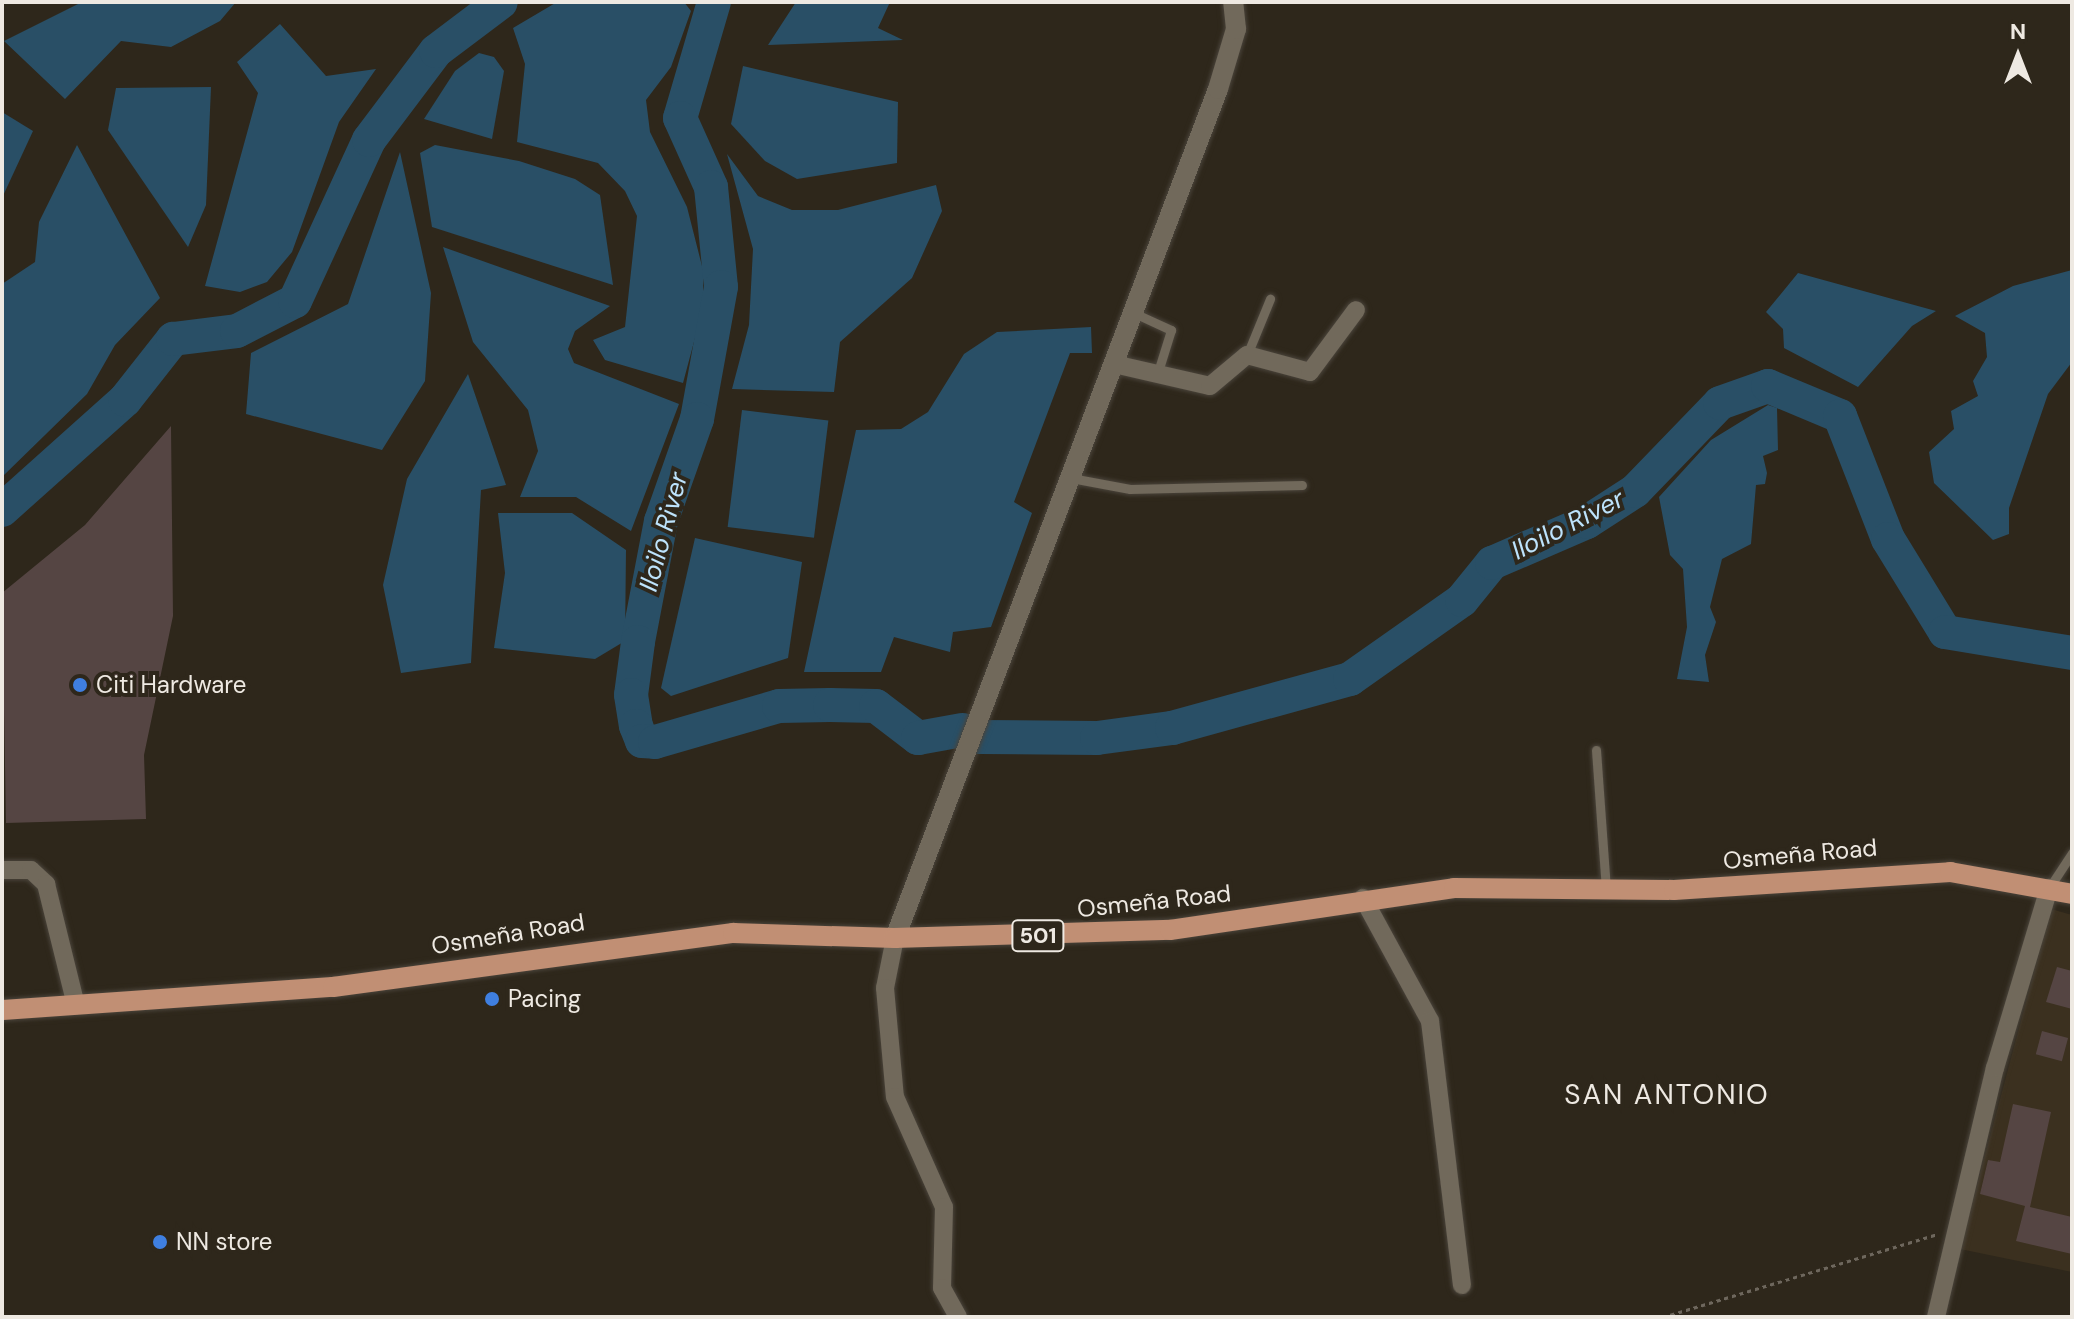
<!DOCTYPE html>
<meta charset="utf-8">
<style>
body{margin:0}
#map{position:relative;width:2074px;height:1319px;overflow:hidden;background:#2e271b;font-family:"DM Sans",sans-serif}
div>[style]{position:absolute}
.built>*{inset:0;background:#3b301f}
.water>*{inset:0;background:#294f66;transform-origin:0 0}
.river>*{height:34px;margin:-17px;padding:0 17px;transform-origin:17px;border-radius:17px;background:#294f66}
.building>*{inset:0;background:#554543;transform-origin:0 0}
.path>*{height:3px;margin-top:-1.5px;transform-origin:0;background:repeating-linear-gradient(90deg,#6e675d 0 4px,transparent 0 8px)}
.roads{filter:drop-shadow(0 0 2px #4a443b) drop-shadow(0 0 2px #4a443b)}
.service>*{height:9px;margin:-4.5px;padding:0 4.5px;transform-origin:4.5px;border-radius:4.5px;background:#71695b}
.minor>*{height:18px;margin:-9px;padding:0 9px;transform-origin:9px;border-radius:9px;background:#71695b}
.tertiary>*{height:20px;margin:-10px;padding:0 10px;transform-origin:10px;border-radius:10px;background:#71695b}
.primary>*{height:20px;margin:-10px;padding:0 10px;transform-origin:10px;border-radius:10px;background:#c18f74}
.dots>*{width:22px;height:22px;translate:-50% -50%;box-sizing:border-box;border:4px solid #2e271b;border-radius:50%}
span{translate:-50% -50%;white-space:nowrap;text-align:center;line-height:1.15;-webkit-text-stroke:8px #2e271b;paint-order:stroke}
.shield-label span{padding:2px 6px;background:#2e271b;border:2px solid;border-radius:6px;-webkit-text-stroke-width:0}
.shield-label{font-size:22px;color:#eee9e2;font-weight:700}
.poi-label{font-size:24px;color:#eee9e2}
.left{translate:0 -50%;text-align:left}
.street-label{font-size:24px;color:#eee9e2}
.water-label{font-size:26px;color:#bde3fc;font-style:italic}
.quarter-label{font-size:28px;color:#eee9e2;letter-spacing:2px}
.frame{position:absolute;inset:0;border:4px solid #eee9e2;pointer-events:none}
.north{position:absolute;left:1978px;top:16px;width:80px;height:80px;-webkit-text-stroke:6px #2e271b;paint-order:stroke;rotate:0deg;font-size:22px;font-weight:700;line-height:32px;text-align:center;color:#eee9e2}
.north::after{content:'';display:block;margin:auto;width:28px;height:36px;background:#eee9e2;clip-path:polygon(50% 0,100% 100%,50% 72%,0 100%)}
</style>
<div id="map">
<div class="built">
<div style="clip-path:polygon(2051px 909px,2072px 915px,2072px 1272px,1960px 1249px)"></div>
</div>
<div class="water">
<div style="clip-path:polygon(82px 2px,236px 2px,220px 21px,171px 47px,121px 41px,65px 99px,4px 41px)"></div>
<div style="clip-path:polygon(557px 2px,684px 2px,691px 11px,671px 67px,646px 100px,650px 132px,687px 207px,703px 270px,703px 308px,683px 383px,605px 360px,593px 340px,625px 327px,637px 216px,625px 191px,598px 163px,517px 142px,525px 64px,513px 28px)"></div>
<div style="clip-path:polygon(796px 2px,890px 2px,878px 28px,903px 40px,768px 45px)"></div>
<div style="clip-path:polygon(280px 24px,326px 76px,376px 69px,339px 122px,292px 252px,267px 282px,240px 292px,205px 286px,258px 93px,237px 62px)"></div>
<div style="clip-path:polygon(479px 53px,494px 57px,504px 71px,492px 139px,424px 119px,455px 71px)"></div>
<div style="clip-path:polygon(743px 66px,898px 102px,897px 163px,797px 179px,765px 161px,731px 124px)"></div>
<div style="clip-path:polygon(211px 87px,206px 205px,188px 247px,108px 130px,116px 88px)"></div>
<div style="clip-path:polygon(2px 112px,33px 131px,2px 198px)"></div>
<div style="clip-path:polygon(77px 145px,160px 298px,115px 345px,87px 394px,2px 477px,2px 284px,35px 262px,39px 222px)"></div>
<div style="clip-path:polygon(435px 145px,519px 161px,575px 179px,600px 195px,613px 285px,432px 227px,420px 153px)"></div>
<div style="clip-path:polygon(400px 152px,431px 293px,425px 381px,382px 450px,246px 414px,251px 353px,348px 304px)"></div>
<div style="clip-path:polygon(727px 154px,758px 196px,792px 210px,838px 210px,936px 185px,942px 211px,912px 278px,840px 342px,834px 392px,732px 389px,749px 325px,753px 249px)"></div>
<div style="clip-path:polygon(443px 247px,610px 306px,575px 331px,568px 349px,574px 363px,679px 404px,631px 531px,576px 497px,520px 497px,538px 451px,528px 410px,473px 342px)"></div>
<div style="clip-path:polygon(2072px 270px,2072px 362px,2048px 394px,2009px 508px,2009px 534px,1993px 540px,1934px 483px,1929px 452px,1954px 429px,1951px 411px,1978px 396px,1973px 381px,1987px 357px,1985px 333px,1955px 316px,2013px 286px)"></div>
<div style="clip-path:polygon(1798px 273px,1936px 311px,1912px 326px,1858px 387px,1784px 348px,1783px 329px,1766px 312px)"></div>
<div style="clip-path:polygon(1091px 327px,1092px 353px,1070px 353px,1014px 502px,1032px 513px,991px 627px,953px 632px,950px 652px,894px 637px,881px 672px,804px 672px,856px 430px,901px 429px,928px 412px,964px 354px,997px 332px)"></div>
<div style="clip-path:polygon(468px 374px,506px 485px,481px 490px,471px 663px,401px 673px,383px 585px,407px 479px)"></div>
<div style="clip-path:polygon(1768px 405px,1777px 408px,1778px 450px,1763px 456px,1767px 473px,1765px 484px,1756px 485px,1751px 544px,1722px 559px,1710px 607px,1716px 622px,1705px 655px,1709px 682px,1677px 679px,1687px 627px,1683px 569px,1670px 555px,1659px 497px,1711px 440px)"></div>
<div style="left:742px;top:410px;width:87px;height:118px;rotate:7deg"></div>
<div style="clip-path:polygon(498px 513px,572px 513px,626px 550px,625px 641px,595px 659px,494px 648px,505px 573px)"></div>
<div style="clip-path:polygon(695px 538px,802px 562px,788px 658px,671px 696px,661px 688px)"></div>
</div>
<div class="river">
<div style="left:714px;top:2px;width:121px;rotate:106.3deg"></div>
<div style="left:680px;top:118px;width:76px;rotate:65.8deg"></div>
<div style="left:711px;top:187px;width:100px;rotate:84.3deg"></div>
<div style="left:721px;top:287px;width:134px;rotate:100.3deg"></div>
<div style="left:697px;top:419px;width:108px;rotate:109.4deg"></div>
<div style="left:661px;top:521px;width:123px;rotate:100.8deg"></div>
<div style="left:638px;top:642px;width:53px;rotate:97.5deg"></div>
<div style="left:631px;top:695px;width:31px;rotate:81deg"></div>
<div style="left:636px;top:726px;width:16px;rotate:68deg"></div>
<div style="left:642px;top:741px;width:13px;rotate:4deg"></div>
<div style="left:655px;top:742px;width:129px;rotate:-16.2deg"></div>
<div style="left:779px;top:706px;width:51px;rotate:-1.1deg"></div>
<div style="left:830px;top:705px;width:46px;rotate:1.2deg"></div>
<div style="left:876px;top:706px;width:53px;rotate:37.3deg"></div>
<div style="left:918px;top:738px;width:45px;rotate:-10.3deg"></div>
<div style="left:2px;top:510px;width:165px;rotate:-41.8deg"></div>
<div style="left:125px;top:400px;width:78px;rotate:-51.8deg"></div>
<div style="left:173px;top:339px;width:64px;rotate:-7.1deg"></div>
<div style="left:237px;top:331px;width:65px;rotate:-27.3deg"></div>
<div style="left:295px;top:301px;width:177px;rotate:-65.3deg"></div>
<div style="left:369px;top:140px;width:111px;rotate:-53deg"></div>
<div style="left:436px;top:51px;width:81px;rotate:-37deg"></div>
<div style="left:979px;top:737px;width:118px;rotate:0.5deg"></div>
<div style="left:1097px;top:738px;width:76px;rotate:-7.6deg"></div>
<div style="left:1172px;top:728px;width:185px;rotate:-15.4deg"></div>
<div style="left:1350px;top:679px;width:137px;rotate:-35.2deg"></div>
<div style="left:1462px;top:600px;width:48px;rotate:-51deg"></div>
<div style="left:1492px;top:563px;width:103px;rotate:-23.3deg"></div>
<div style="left:1587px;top:522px;width:57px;rotate:-32.9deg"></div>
<div style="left:1635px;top:491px;width:122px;rotate:-46deg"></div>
<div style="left:1720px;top:403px;width:51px;rotate:-19.5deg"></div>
<div style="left:1768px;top:386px;width:78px;rotate:22.6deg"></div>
<div style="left:1840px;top:416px;width:132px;rotate:68.7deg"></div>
<div style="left:1888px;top:539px;width:109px;rotate:58.5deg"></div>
<div style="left:1945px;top:632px;width:129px;rotate:9.4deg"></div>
</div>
<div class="building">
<div style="clip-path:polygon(171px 426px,173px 616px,144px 755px,146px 819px,6px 823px,2px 593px,85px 525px)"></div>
<div style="clip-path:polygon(2057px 967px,2072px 971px,2072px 1009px,2046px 1002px)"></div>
<div style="left:2042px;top:1031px;width:27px;height:24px;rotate:15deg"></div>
<div style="clip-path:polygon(2013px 1104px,2051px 1112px,2030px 1207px,2072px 1217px,2072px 1254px,2016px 1241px,2025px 1206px,1980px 1194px,1988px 1160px,2000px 1162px)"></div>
</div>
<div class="path">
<div style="left:1663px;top:1317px;width:287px;rotate:-16.8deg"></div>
</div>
<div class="roads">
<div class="service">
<div style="left:1134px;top:313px;width:41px;rotate:24.7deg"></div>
<div style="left:1171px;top:330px;width:47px;rotate:107.3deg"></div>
<div style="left:1247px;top:355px;width:61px;rotate:-67.7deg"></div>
<div style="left:1071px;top:478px;width:60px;rotate:10.6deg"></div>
<div style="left:1130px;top:489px;width:172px;rotate:-1.3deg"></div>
<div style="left:1596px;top:750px;width:141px;rotate:85.9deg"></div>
<div style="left:2049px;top:888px;width:42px;rotate:-56.7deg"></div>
</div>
<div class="minor">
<div style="left:1114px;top:364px;width:98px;rotate:12.9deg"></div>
<div style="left:1210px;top:386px;width:48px;rotate:-40deg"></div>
<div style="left:1247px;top:355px;width:65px;rotate:15.1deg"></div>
<div style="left:1310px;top:372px;width:77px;rotate:-53.4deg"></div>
<div style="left:2px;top:870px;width:29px"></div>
<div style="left:31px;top:870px;width:21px;rotate:43deg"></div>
<div style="left:46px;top:884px;width:125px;rotate:76.1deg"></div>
<div style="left:1363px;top:898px;width:140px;rotate:61.4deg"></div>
<div style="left:1430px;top:1021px;width:266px;rotate:83.1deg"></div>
<div style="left:895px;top:938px;width:51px;rotate:101.3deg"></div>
<div style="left:885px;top:988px;width:109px;rotate:84.8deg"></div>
<div style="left:895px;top:1097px;width:120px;rotate:66deg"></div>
<div style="left:944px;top:1207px;width:81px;rotate:91.4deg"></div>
<div style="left:942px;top:1288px;width:33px;rotate:61deg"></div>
<div style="left:1936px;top:1317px;width:256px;rotate:-76.7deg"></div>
<div style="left:1995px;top:1068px;width:188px;rotate:-73.3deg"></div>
</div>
<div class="tertiary">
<div style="left:895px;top:938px;width:908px;rotate:-69.17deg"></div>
<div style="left:1218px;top:89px;width:63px;rotate:-73.3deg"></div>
<div style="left:1236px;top:29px;width:27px;rotate:-96deg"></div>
</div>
<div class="primary">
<div style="left:2px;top:1010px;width:332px;rotate:-4deg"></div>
<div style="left:333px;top:987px;width:404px;rotate:-7.7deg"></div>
<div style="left:733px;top:933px;width:162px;rotate:1.8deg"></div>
<div style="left:895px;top:938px;width:275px;rotate:-1.7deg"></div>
<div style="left:1170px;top:930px;width:287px;rotate:-8.4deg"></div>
<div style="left:1454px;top:888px;width:220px;rotate:0.5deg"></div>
<div style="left:1674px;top:890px;width:277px;rotate:-3.7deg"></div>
<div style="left:1950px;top:872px;width:124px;rotate:10.2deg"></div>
</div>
</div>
<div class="dots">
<div style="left:80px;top:685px;background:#3f7fe0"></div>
<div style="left:492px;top:999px;background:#3f7fe0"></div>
<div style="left:160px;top:1242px;background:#3f7fe0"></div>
</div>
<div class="shield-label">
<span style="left:1038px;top:936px">501</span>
</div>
<div class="poi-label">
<span class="left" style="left:96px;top:685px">Citi Hardware</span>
<span class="left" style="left:508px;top:999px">Pacing</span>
<span class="left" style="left:176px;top:1242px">NN store</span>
</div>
<div class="street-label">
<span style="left:1800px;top:854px;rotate:-5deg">Osmeña Road</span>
<span style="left:1154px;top:901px;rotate:-6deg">Osmeña Road</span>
<span style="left:508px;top:934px;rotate:-9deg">Osmeña Road</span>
</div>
<div class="water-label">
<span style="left:1568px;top:525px;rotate:-27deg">Iloilo River</span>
<span style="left:664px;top:532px;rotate:-75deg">Iloilo River</span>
</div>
<div class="quarter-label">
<span style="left:1667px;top:1095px">SAN ANTONIO</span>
</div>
<div class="frame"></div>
<div class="north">N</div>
</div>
